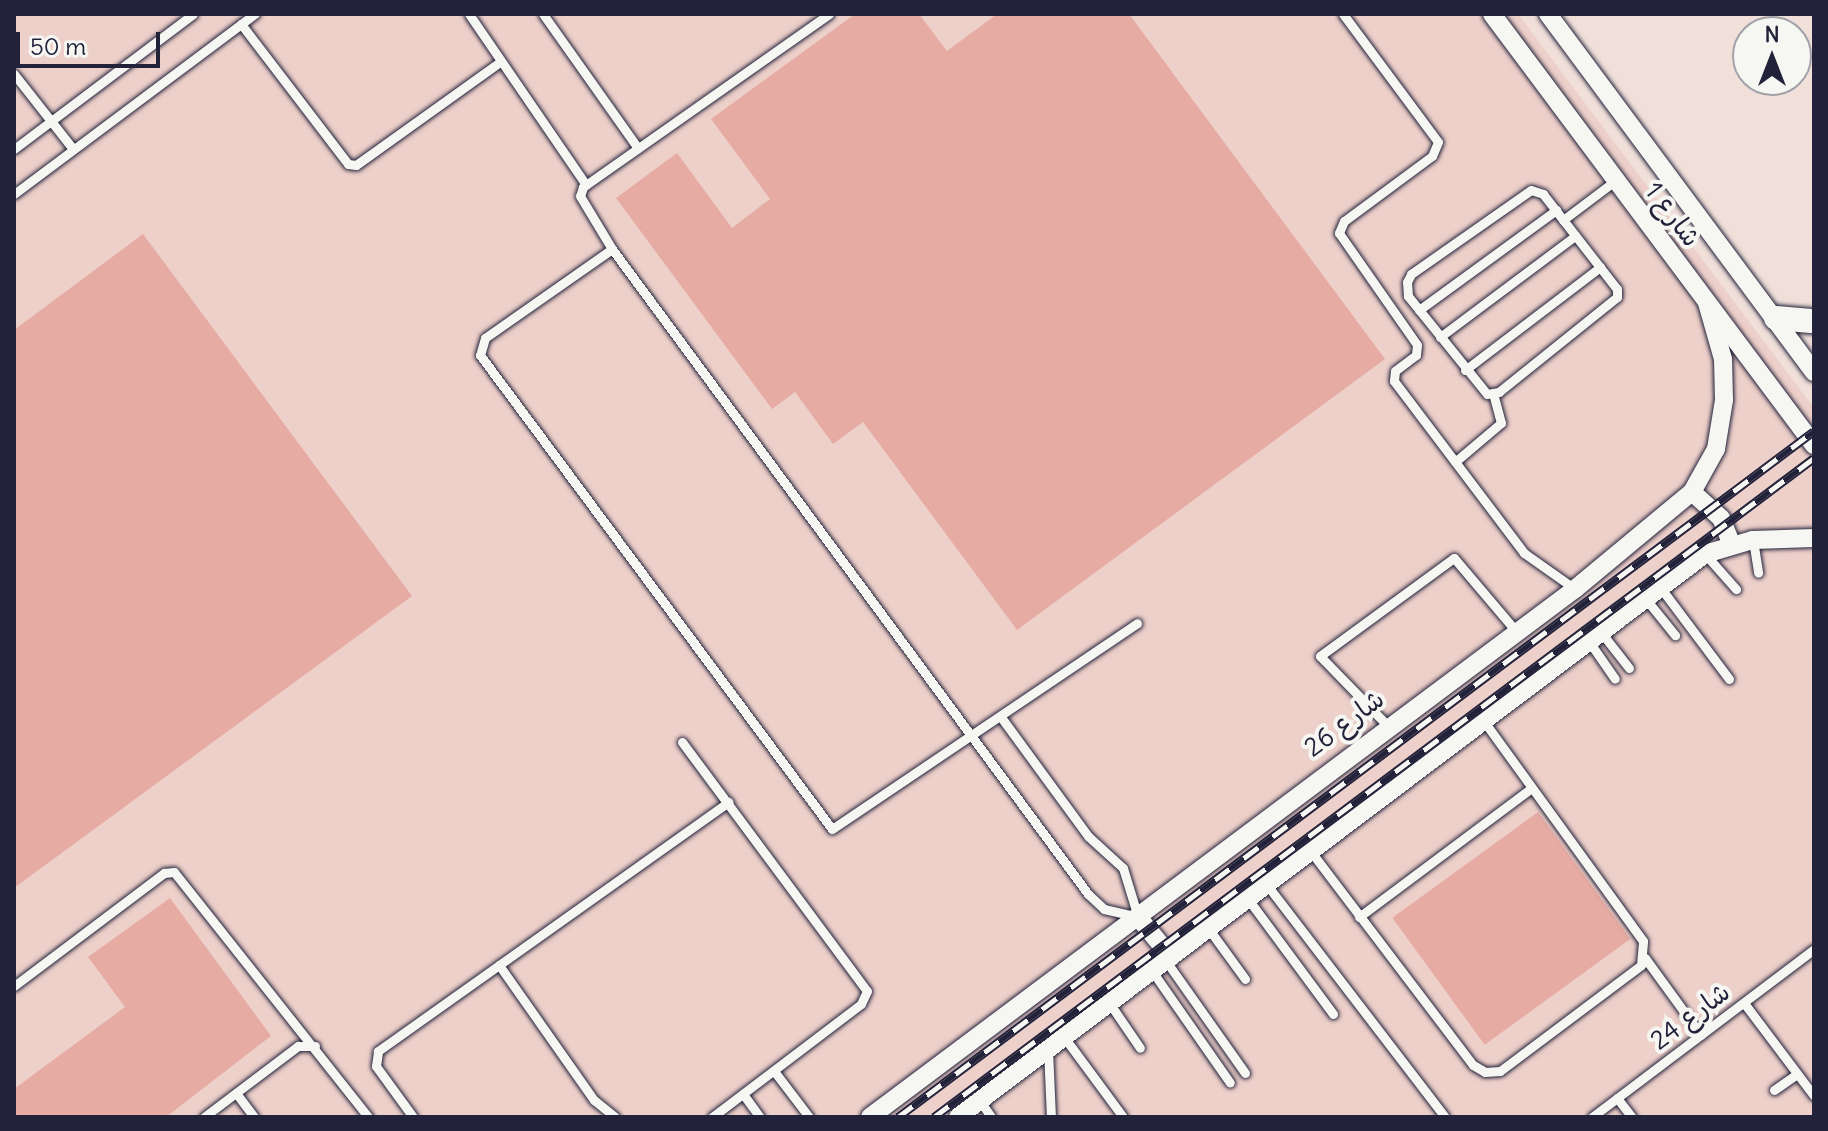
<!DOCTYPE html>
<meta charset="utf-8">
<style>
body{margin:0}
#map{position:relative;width:1828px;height:1131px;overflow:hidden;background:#f1e0da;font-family:Delius,"Playpen Sans Arabic",sans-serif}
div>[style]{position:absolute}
.built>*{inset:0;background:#eed0ca}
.building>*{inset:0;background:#e6aba3;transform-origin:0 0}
.roads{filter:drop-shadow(0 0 2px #22223b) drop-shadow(0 0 2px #22223b)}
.service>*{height:9px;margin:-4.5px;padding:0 4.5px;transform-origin:4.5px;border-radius:4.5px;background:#f6f6f2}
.minor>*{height:18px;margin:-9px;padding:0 9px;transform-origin:9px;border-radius:9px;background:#f6f6f2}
.secondary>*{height:24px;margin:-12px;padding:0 12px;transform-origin:12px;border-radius:12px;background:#f6f6f2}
.rail>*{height:9px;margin-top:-4.5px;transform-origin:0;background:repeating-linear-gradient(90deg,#f6f6f2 0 18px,#22223b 0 36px);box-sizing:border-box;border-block:2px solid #22223b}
span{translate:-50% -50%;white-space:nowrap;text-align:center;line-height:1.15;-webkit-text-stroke:8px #f6f6f2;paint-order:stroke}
.street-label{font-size:26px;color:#22223b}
.frame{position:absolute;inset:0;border:16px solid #22223b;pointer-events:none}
.north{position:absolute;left:1732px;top:16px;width:80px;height:80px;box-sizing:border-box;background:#f6f6f2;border:2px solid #a1a1a9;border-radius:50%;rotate:0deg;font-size:22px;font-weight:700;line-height:32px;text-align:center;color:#22223b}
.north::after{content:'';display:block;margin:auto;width:28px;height:36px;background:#22223b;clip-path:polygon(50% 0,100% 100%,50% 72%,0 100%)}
.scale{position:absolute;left:16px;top:32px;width:144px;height:36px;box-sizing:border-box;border:4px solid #22223b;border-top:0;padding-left:10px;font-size:24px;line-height:28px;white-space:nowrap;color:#22223b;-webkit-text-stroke:6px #f6f6f2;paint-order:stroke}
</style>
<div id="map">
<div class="built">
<div style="clip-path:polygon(14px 14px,1518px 14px,1814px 408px,1814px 1117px,14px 1117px)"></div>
</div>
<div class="building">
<div style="clip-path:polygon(855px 14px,919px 14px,947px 51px,997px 14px,1129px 14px,1385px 359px,1017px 630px,863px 422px,833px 444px,795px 392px,772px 409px,616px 198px,677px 153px,732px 228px,770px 199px,711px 119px)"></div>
<div style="clip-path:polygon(143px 234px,412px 596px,14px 888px,14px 330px)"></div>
<div style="left:1538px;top:812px;width:157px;height:180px;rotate:54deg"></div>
<div style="clip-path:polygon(170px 898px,271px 1036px,166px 1117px,14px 1117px,14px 1089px,125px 1007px,88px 957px)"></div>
</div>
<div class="roads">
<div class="service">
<div style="left:469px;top:14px;width:207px;rotate:55.6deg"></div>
<div style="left:543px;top:14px;width:164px;rotate:54.7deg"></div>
<div style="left:829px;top:14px;width:301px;rotate:144.9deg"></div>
<div style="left:583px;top:187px;width:9px;rotate:108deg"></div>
<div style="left:580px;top:196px;width:62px;rotate:58.9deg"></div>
<div style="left:612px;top:249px;width:802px;rotate:53.57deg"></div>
<div style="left:1088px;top:894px;width:22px;rotate:43deg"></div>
<div style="left:1104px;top:909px;width:35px;rotate:13deg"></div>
<div style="left:1138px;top:917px;width:51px;rotate:-107deg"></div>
<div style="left:1123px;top:868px;width:47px;rotate:-137.6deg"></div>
<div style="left:1088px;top:836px;width:147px;rotate:-126.2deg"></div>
<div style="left:1343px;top:14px;width:159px;rotate:53.4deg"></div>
<div style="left:1438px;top:142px;width:15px;rotate:113deg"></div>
<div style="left:1432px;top:156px;width:109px;rotate:143.5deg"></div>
<div style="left:1344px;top:221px;width:13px;rotate:113deg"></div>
<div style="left:1339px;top:233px;width:136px;rotate:55.1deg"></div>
<div style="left:1417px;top:345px;width:10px;rotate:96deg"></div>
<div style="left:1416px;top:355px;width:26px;rotate:143deg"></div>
<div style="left:1395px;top:371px;width:10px;rotate:96deg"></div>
<div style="left:1394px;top:381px;width:216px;rotate:52.9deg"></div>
<div style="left:1524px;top:553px;width:62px;rotate:35.2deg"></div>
<div style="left:241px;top:24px;width:176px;rotate:52.6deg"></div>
<div style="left:348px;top:164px;width:8px;rotate:7deg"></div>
<div style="left:356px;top:165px;width:178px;rotate:-35.6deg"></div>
<div style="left:14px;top:74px;width:95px;rotate:51.8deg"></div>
<div style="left:14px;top:149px;width:224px;rotate:-37deg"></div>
<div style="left:1531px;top:190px;width:13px;rotate:18deg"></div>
<div style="left:1543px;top:194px;width:120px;rotate:52.1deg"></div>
<div style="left:1617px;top:289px;width:8px;rotate:90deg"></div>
<div style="left:1617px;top:297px;width:151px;rotate:141.2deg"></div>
<div style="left:1499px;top:392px;width:12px;rotate:171deg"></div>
<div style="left:1487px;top:394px;width:126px;rotate:-128.9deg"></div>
<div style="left:1408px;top:296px;width:14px;rotate:-94deg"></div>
<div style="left:1407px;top:282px;width:9px;rotate:-63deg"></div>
<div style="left:1411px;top:274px;width:146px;rotate:-35deg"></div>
<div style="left:14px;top:194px;width:301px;rotate:-36.8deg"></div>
<div style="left:1563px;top:220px;width:66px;rotate:-37deg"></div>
<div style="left:612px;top:249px;width:155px;rotate:145deg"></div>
<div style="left:485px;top:338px;width:18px;rotate:106deg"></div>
<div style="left:480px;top:355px;width:590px;rotate:53.4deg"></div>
<div style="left:832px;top:829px;width:368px;rotate:-34deg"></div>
<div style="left:1419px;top:310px;width:170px;rotate:-36.1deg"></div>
<div style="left:1440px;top:337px;width:169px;rotate:-36.8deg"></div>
<div style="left:1465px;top:370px;width:170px;rotate:-37.3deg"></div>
<div style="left:1456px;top:461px;width:59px;rotate:-40.2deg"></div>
<div style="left:1501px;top:423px;width:30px;rotate:-105deg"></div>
<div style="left:1753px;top:540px;width:33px;rotate:81deg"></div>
<div style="left:1705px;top:554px;width:47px;rotate:48.5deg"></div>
<div style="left:1660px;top:587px;width:115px;rotate:53.1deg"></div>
<div style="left:1645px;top:598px;width:48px;rotate:51deg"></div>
<div style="left:1600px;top:631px;width:47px;rotate:51.9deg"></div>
<div style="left:1588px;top:640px;width:47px;rotate:55.3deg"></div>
<div style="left:1387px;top:725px;width:96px;rotate:-134.2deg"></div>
<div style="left:1320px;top:656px;width:166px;rotate:-36.2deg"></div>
<div style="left:1454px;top:558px;width:96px;rotate:49.7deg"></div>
<div style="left:682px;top:742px;width:310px;rotate:53.4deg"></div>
<div style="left:867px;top:991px;width:14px;rotate:115deg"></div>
<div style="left:861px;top:1004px;width:187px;rotate:142.8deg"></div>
<div style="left:1312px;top:853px;width:266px;rotate:52.8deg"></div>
<div style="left:1473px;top:1065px;width:14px;rotate:30deg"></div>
<div style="left:1485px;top:1072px;width:15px;rotate:-4deg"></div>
<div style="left:1500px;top:1071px;width:176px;rotate:-36.9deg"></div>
<div style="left:1641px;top:965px;width:24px;rotate:-85deg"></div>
<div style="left:1643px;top:941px;width:273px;rotate:-125.9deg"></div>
<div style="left:1267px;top:885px;width:292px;rotate:52.5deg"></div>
<div style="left:1248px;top:899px;width:143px;rotate:53.5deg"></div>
<div style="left:1359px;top:917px;width:214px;rotate:-36.8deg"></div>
<div style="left:1208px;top:928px;width:63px;rotate:54deg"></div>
<div style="left:1645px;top:958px;width:95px;rotate:54deg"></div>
<div style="left:1166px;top:961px;width:137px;rotate:54.8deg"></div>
<div style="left:499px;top:965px;width:165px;rotate:54.9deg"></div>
<div style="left:594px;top:1100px;width:27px;rotate:39deg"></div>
<div style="left:1152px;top:971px;width:136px;rotate:55.1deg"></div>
<div style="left:14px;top:986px;width:188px;rotate:-37deg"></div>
<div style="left:164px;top:873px;width:10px;rotate:-6deg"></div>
<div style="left:174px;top:872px;width:313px;rotate:51.6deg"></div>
<div style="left:1744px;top:1003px;width:116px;rotate:53deg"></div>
<div style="left:1110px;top:1004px;width:53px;rotate:55.7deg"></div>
<div style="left:1064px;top:1037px;width:99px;rotate:53.6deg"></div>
<div style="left:1048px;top:1049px;width:68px;rotate:87.5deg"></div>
<div style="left:774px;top:1071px;width:58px;rotate:52.7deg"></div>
<div style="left:1774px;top:1090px;width:28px;rotate:-35deg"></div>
<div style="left:236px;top:1093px;width:30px;rotate:53deg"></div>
<div style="left:743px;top:1094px;width:29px;rotate:54deg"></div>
<div style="left:1617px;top:1098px;width:24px;rotate:52deg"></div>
<div style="left:980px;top:1101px;width:19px;rotate:55deg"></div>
<div style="left:204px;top:1117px;width:118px;rotate:-37.1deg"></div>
<div style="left:298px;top:1046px;width:17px"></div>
<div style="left:413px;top:1117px;width:63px;rotate:-126deg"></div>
<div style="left:376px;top:1066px;width:15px;rotate:-82deg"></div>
<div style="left:378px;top:1051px;width:430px;rotate:-35.4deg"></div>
<div style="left:1592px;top:1117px;width:278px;rotate:-37.1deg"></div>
</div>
<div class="minor">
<div style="left:1492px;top:14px;width:538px;rotate:53.24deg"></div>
<div style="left:1548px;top:14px;width:446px;rotate:53.4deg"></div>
<div style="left:1692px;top:492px;width:39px;rotate:42deg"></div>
<div style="left:1721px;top:518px;width:27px;rotate:68deg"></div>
<div style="left:1138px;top:917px;width:52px;rotate:50.5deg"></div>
<div style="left:870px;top:1117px;width:881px;rotate:-36.83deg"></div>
<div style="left:1575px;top:589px;width:152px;rotate:-39.7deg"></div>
<div style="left:1692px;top:492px;width:49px;rotate:-60.8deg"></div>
<div style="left:1716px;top:449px;width:50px;rotate:-80.7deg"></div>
<div style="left:1724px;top:400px;width:41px;rotate:-91.4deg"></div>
<div style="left:1723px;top:359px;width:58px;rotate:-105.9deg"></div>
<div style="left:958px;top:1117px;width:935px;rotate:-37deg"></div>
<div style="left:1705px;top:554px;width:50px;rotate:-16.3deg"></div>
<div style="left:1753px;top:540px;width:61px;rotate:-1.9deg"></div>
</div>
<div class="secondary">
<div style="left:1776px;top:318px;width:38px;rotate:5deg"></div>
</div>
</div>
<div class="rail">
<div style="left:898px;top:1117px;width:1144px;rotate:-36.83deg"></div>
<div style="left:934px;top:1117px;width:1099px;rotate:-36.83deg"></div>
</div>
<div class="street-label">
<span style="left:1673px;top:214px;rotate:53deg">شارع 1</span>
<span style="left:1344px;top:723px;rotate:-37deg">شارع 26</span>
<span style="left:1690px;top:1016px;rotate:-37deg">شارع 24</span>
</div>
<div class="frame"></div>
<div class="north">N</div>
<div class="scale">50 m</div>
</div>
